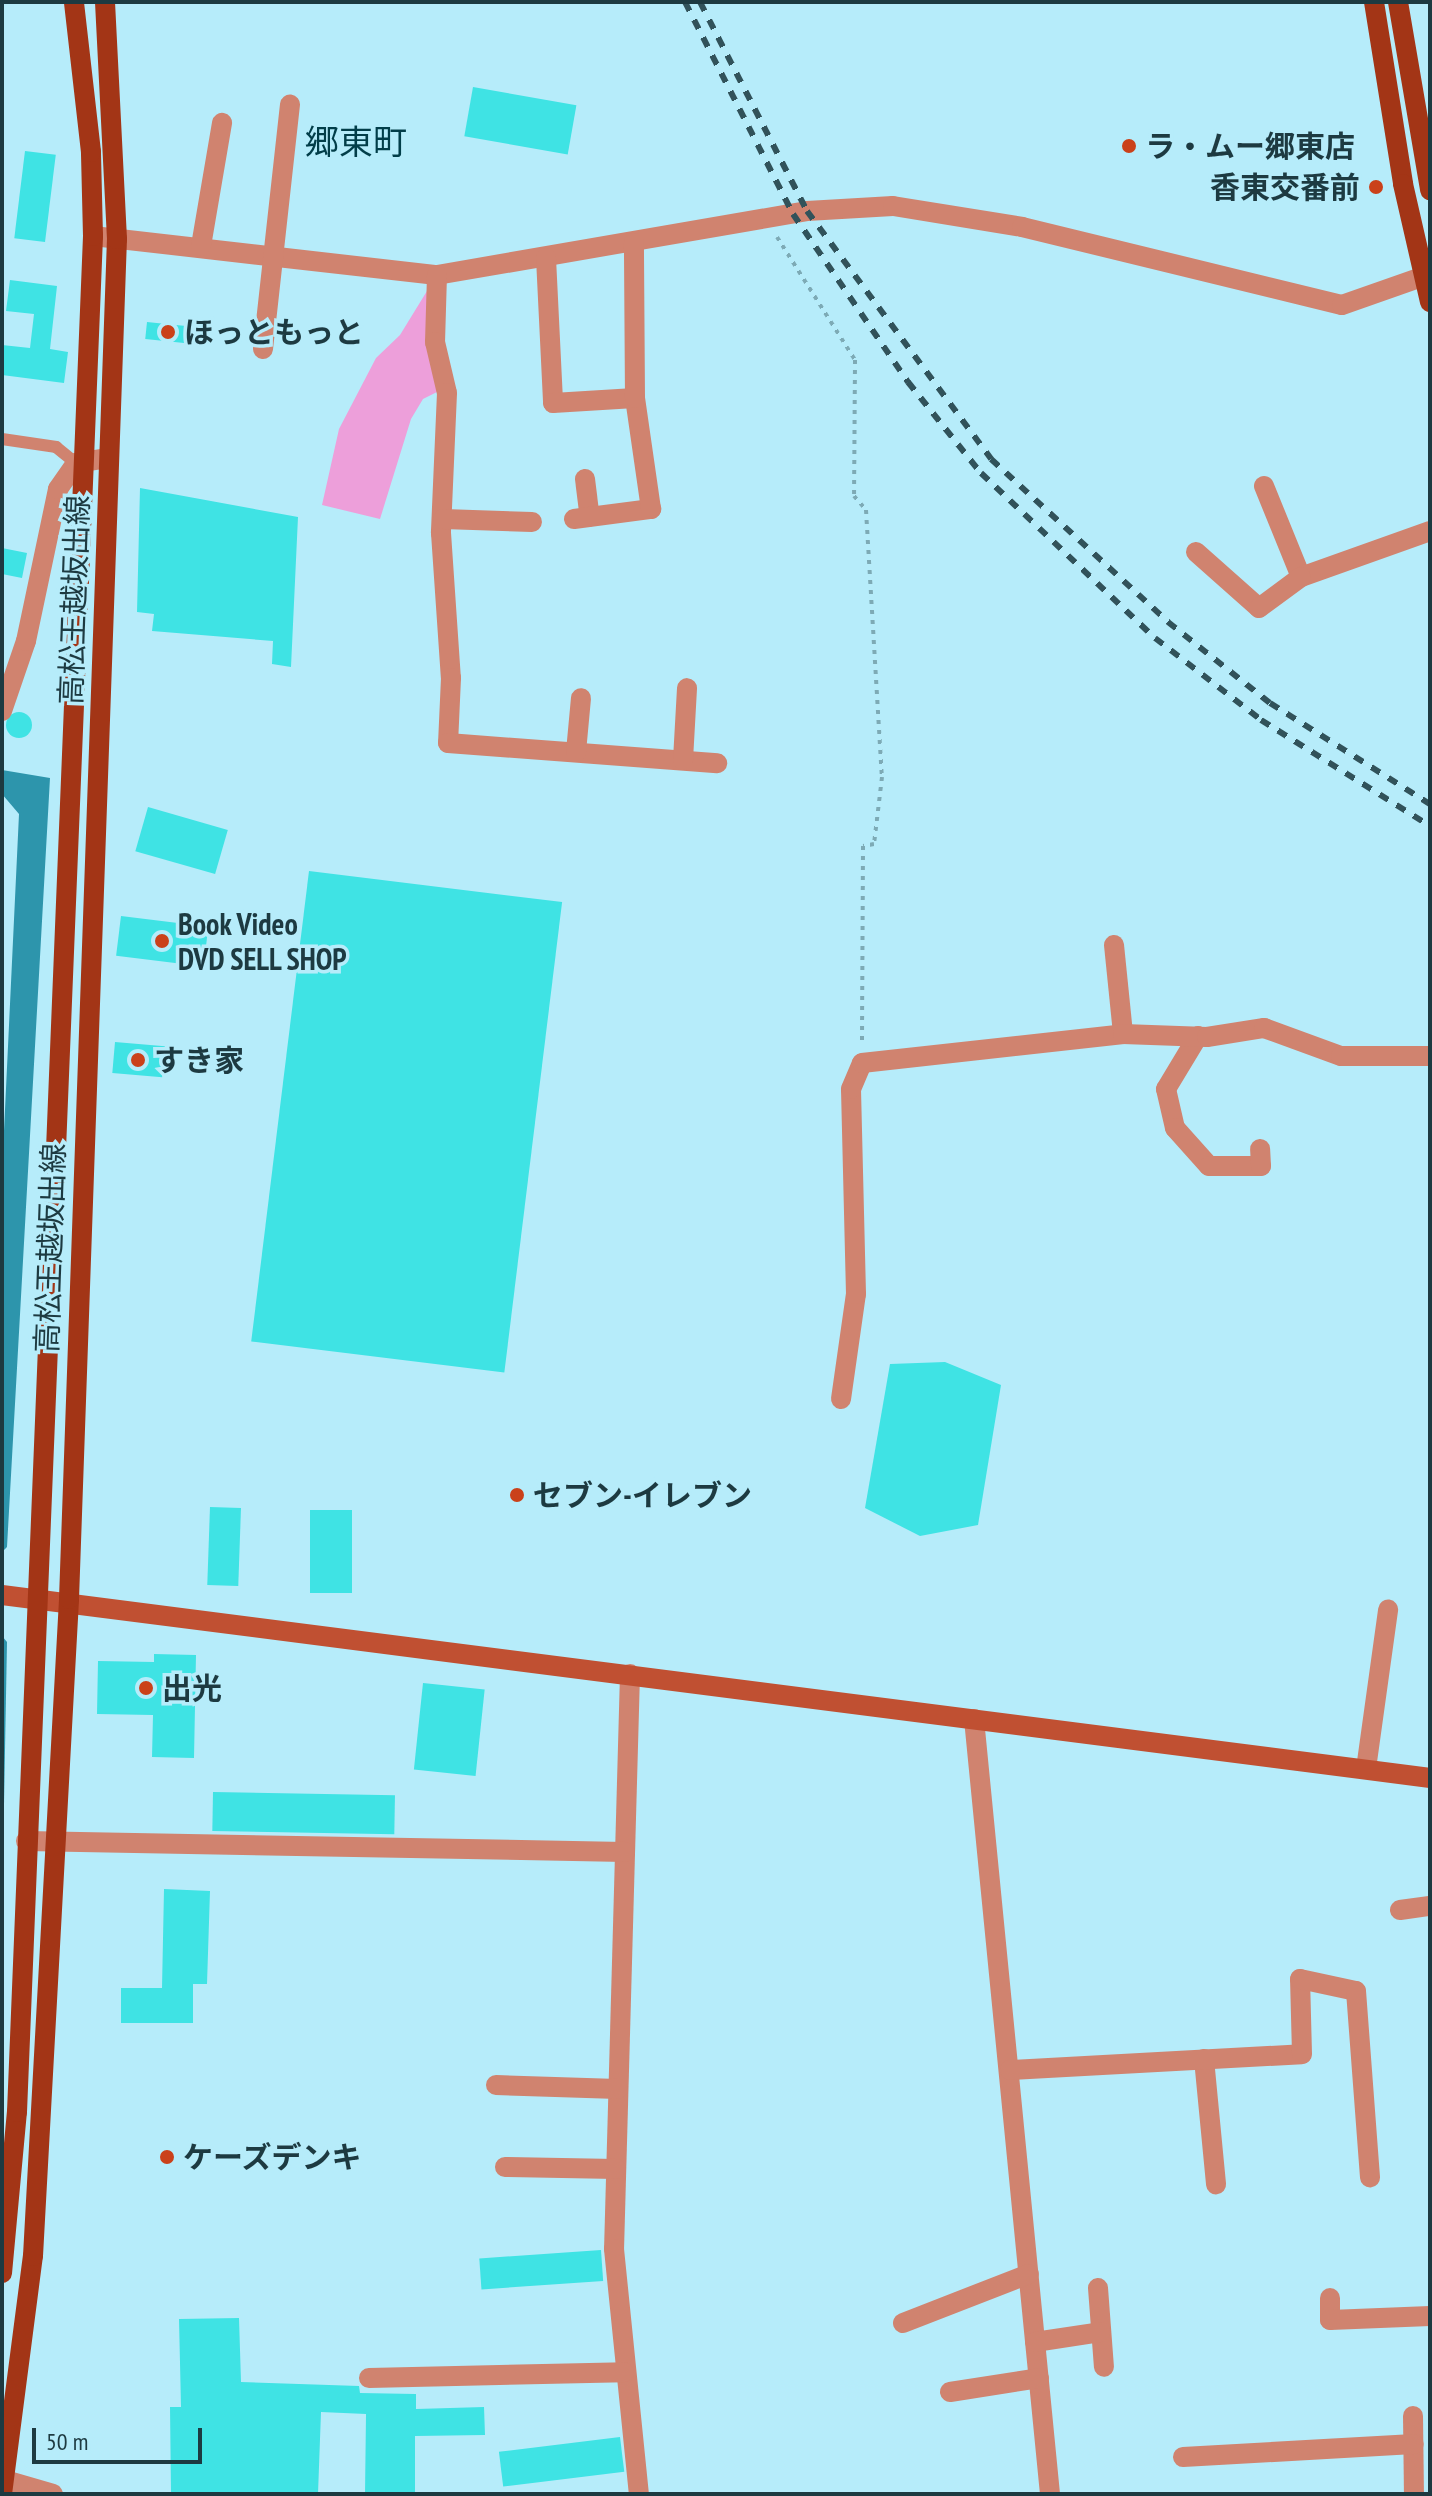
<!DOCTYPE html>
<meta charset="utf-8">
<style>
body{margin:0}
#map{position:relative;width:1432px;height:2496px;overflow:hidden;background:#b6ecfa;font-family:"PT Sans Narrow","Noto Sans JP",sans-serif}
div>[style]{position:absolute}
.green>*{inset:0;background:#ed9fda}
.water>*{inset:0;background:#2d95ac}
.building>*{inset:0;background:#3fe3e4;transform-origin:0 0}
.round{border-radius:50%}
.path>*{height:4px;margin-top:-2px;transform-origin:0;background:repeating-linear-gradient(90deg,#7daab5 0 4px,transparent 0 10px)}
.lane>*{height:12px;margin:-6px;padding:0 6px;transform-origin:6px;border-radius:6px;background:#d0836f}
.street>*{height:20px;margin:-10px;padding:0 10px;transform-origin:10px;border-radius:10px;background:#d0836f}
.secondary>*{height:20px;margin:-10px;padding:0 10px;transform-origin:10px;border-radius:10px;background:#c05032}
.primary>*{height:20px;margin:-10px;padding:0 10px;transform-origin:10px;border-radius:10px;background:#a33516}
.rail>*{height:6px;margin-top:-3px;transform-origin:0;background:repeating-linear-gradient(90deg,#31525a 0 10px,transparent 0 20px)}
.dots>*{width:22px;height:22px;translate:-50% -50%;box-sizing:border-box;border:4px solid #b6ecfa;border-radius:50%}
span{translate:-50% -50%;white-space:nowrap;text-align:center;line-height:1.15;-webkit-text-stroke:7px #b6ecfa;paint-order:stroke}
.poi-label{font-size:30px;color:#1d3a41;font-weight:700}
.left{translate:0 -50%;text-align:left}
.right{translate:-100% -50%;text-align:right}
.street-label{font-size:30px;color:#1d3a41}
.quarter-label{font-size:34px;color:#023e49}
.frame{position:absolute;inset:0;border:4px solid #1d3a41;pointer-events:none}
.scale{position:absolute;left:32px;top:2428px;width:170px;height:36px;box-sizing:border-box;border:4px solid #1d3a41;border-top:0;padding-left:10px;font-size:24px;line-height:28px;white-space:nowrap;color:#1d3a41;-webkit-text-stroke:6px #b6ecfa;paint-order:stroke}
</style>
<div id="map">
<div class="green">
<div style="clip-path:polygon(427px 291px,439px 391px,423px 399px,411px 419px,380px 519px,322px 505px,339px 429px,376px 358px,400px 335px)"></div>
</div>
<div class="water">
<div style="clip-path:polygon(2px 770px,50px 778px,7px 1547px,2px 1552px,2px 1173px,19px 814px,2px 794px)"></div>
<div style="clip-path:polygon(2px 1636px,7px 1642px,2px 1912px)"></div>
</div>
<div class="building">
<div style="left:473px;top:87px;width:105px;height:50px;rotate:10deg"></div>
<div style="left:25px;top:151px;width:31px;height:88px;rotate:7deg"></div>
<div style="clip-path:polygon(10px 280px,57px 286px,50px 349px,68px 352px,64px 383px,2px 375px,2px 345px,30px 348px,34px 314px,6px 311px)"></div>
<div style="left:147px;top:322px;width:44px;height:17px;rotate:6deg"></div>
<div style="clip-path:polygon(140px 488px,298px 517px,291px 667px,272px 664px,273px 641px,152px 631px,154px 614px,137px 612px)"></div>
<div style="clip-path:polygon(2px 548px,27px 553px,22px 578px,2px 574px)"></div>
<div class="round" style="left:6px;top:712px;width:26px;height:26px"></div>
<div style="left:148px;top:807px;width:83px;height:46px;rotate:16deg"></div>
<div style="left:309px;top:871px;width:255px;height:474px;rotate:7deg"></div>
<div style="left:121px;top:916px;width:88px;height:40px;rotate:7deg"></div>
<div style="left:115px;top:1042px;width:50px;height:31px;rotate:5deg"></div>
<div style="clip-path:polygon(945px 1362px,1001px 1385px,978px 1525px,920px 1536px,865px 1508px,890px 1364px)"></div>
<div style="left:210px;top:1507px;width:31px;height:78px;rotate:2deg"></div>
<div style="left:310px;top:1510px;width:42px;height:83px"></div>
<div style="clip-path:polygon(154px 1654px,196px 1655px,194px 1758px,152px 1757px,153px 1715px,97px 1714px,98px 1661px,154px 1662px)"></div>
<div style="left:423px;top:1683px;width:62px;height:87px;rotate:6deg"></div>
<div style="left:213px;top:1792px;width:182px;height:39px;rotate:1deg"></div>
<div style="clip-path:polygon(164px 1889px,210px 1891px,207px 1984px,193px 1984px,193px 2023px,121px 2023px,121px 1988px,162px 1988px)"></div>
<div style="left:601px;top:2250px;width:31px;height:122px;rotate:86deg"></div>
<div style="clip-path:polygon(239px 2318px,241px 2382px,359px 2386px,360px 2393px,416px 2394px,416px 2409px,484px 2407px,485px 2435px,415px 2436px,415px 2494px,365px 2494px,366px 2414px,321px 2412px,318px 2494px,171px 2494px,170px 2407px,181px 2407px,179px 2319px)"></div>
<div style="left:620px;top:2437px;width:35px;height:122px;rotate:83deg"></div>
</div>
<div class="path">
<div style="left:777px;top:237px;width:146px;rotate:57.6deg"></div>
<div style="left:855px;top:360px;width:136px;rotate:90.4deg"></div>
<div style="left:854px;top:496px;width:18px;rotate:49deg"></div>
<div style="left:866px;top:510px;width:267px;rotate:86.6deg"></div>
<div style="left:882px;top:777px;width:67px;rotate:96.8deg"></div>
<div style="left:874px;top:844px;width:11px;rotate:170deg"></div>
<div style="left:863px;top:846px;width:199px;rotate:90.3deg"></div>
</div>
<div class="lane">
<div style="left:2px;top:439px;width:55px;rotate:8.4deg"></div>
<div style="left:56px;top:447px;width:26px;rotate:39deg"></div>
</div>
<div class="street">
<div style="left:93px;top:236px;width:346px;rotate:6.5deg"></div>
<div style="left:437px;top:275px;width:375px;rotate:-9.8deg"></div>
<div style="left:807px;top:211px;width:86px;rotate:-3.3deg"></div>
<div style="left:893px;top:206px;width:131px;rotate:9.2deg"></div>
<div style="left:1022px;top:227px;width:329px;rotate:13.7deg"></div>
<div style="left:1342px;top:305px;width:93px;rotate:-19.4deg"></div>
<div style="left:201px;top:246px;width:125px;rotate:-80.3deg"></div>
<div style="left:546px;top:258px;width:145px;rotate:87.2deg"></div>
<div style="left:553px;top:403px;width:82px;rotate:-3.5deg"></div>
<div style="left:437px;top:275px;width:67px;rotate:91.7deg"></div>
<div style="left:435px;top:342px;width:52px;rotate:76.8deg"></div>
<div style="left:447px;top:393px;width:140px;rotate:92.5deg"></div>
<div style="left:441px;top:533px;width:145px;rotate:86.1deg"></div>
<div style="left:451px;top:678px;width:65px;rotate:92.6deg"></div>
<div style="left:448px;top:743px;width:270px;rotate:4.3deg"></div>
<div style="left:263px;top:349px;width:246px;rotate:-83.7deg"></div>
<div style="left:585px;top:479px;width:38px;rotate:83deg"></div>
<div style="left:1264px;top:486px;width:98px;rotate:67.9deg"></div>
<div style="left:1301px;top:577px;width:137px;rotate:-19.6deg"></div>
<div style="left:443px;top:519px;width:89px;rotate:1.9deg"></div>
<div style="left:574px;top:519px;width:78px;rotate:-7.4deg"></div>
<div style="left:651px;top:509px;width:112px;rotate:-98.2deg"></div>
<div style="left:635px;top:398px;width:155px;rotate:-90.4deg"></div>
<div style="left:1196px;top:552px;width:84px;rotate:41.6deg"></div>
<div style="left:1259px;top:608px;width:52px;rotate:-36.4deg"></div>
<div style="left:2px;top:711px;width:74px;rotate:-71.1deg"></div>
<div style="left:26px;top:641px;width:155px;rotate:-78.1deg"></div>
<div style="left:58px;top:489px;width:32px;rotate:-55deg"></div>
<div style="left:76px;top:463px;width:33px;rotate:-9deg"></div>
<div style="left:576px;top:752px;width:54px;rotate:-84.7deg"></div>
<div style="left:683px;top:760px;width:72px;rotate:-86.8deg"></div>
<div style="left:1114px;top:945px;width:89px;rotate:84.2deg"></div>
<div style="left:1198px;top:1036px;width:62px;rotate:121.1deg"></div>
<div style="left:1166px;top:1089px;width:40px;rotate:77deg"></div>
<div style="left:1175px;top:1128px;width:51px;rotate:48.2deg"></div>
<div style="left:1209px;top:1166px;width:52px"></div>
<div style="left:1261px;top:1166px;width:17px;rotate:-93deg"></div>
<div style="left:841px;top:1399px;width:106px;rotate:-81.9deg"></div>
<div style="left:856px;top:1294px;width:205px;rotate:-91.4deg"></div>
<div style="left:851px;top:1089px;width:28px;rotate:-67deg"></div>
<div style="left:862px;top:1063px;width:263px;rotate:-6.3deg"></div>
<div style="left:1123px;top:1034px;width:84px;rotate:2deg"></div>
<div style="left:1207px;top:1037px;width:58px;rotate:-9deg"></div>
<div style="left:1264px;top:1028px;width:82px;rotate:20deg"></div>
<div style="left:1341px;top:1056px;width:89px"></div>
<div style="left:630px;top:1674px;width:575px;rotate:91.59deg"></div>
<div style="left:614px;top:2249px;width:246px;rotate:84.2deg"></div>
<div style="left:974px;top:1719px;width:779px;rotate:84.4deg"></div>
<div style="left:1366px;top:1769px;width:161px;rotate:-82.1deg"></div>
<div style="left:26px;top:1841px;width:599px;rotate:1.05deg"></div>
<div style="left:1400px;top:1910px;width:30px;rotate:-8deg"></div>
<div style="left:1204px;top:2059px;width:126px;rotate:84.5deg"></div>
<div style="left:1010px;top:2070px;width:292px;rotate:-3.1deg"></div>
<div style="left:1302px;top:2054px;width:75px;rotate:-91.5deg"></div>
<div style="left:1300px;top:1979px;width:57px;rotate:12.1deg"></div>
<div style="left:1356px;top:1991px;width:187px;rotate:85.7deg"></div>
<div style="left:496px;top:2085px;width:122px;rotate:1.9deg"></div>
<div style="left:505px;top:2167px;width:111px;rotate:1deg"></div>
<div style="left:1098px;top:2288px;width:79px;rotate:85.7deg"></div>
<div style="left:1330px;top:2298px;width:22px;rotate:90deg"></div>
<div style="left:1330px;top:2320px;width:100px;rotate:-2.3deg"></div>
<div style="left:903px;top:2323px;width:135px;rotate:-21.3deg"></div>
<div style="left:1035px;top:2342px;width:66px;rotate:-8.7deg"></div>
<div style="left:369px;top:2378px;width:255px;rotate:-1.3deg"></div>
<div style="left:950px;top:2392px;width:90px;rotate:-8.9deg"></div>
<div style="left:1413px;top:2416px;width:78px;rotate:89.3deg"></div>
<div style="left:1183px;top:2457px;width:231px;rotate:-3.2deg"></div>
<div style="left:2px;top:2479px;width:53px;rotate:16.4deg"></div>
</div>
<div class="secondary">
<div style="left:2px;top:1595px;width:1440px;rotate:7.3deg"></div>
</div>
<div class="primary">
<div style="left:1374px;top:2px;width:184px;rotate:80.9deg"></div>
<div style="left:1403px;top:184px;width:121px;rotate:77.1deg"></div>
<div style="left:1398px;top:2px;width:191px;rotate:80.3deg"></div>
<div style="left:2px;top:2273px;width:162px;rotate:-84.7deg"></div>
<div style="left:17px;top:2112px;width:1878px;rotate:-87.68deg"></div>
<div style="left:93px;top:236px;width:84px;rotate:-91.4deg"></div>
<div style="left:91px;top:152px;width:151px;rotate:-96.5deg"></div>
<div style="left:2px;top:2494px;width:240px;rotate:-82.6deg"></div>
<div style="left:33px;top:2256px;width:658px;rotate:-86.86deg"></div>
<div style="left:69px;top:1599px;width:1361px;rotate:-87.98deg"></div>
<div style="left:117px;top:239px;width:237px;rotate:-92.9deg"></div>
</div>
<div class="rail">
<div style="left:685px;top:2px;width:238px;rotate:63deg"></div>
<div style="left:793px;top:214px;width:204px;rotate:55.6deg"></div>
<div style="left:908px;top:382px;width:117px;rotate:51.3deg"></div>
<div style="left:981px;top:473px;width:240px;rotate:43.5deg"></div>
<div style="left:1155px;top:638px;width:134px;rotate:37.7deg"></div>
<div style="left:1261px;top:720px;width:199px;rotate:32.1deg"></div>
<div style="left:700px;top:2px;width:235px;rotate:62.9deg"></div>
<div style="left:807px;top:211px;width:309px;rotate:53.4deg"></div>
<div style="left:991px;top:459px;width:241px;rotate:42.6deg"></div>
<div style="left:1168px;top:622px;width:130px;rotate:38.5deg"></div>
<div style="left:1270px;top:703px;width:189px;rotate:32.3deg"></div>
</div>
<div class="dots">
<div style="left:1129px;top:146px;background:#ca411a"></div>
<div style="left:1376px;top:187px;background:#ca411a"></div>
<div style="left:168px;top:332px;background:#ca411a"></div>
<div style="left:162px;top:941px;background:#ca411a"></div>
<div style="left:138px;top:1060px;background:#ca411a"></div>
<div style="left:517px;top:1495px;background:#ca411a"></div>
<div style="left:146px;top:1688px;background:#ca411a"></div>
<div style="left:167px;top:2157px;background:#ca411a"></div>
</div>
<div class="poi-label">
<span class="left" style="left:1145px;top:146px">ラ・ムー郷東店</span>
<span class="right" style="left:1360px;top:187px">香東交番前</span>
<span class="left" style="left:184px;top:332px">ほっともっと</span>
<span class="left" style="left:178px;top:941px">Book Video<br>DVD SELL SHOP</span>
<span class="left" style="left:154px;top:1060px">すき家</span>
<span class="left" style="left:533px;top:1495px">セブン-イレブン</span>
<span class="left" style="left:162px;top:1688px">出光</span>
<span class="left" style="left:183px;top:2157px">ケーズデンキ</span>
</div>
<div class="street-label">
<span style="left:74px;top:600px;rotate:-88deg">高松王越坂出線</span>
<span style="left:50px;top:1248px;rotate:-88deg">高松王越坂出線</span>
</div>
<div class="quarter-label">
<span style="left:356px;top:142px">郷東町</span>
</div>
<div class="frame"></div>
<div class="scale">50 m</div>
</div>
